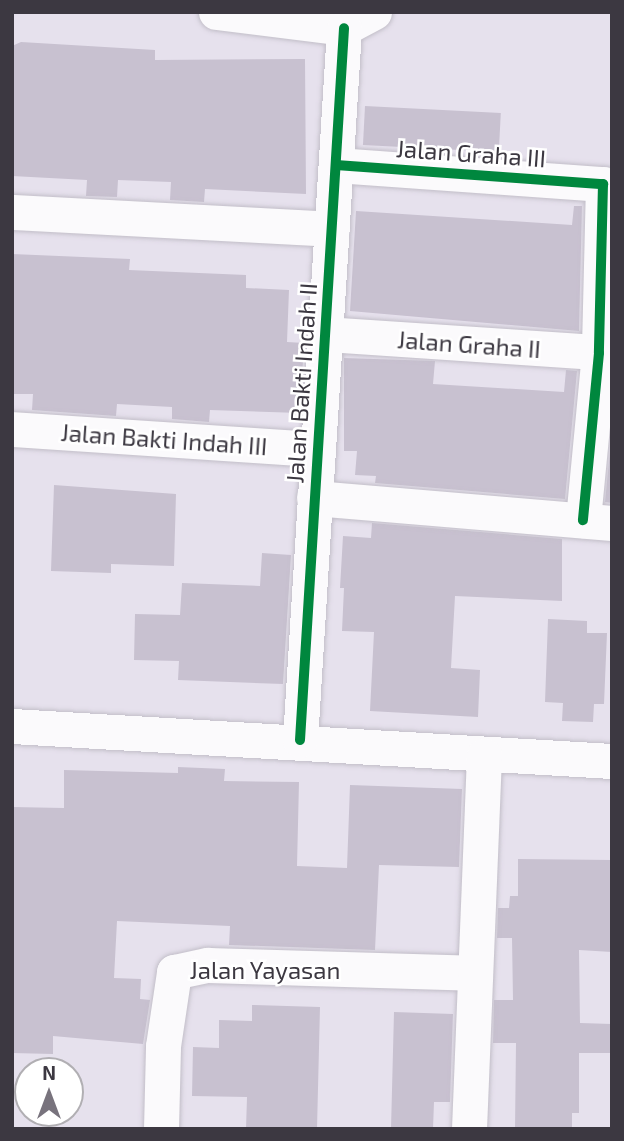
<!DOCTYPE html>
<style>
body{margin:0}
#map{position:relative;width:624px;height:1141px;overflow:hidden;background:#e6e1ed;font-family:"Exo 2",sans-serif}
div>[style]{position:absolute}
.building>*{inset:0;background:#c8c1d0;transform-origin:0 0}
.roads{filter:drop-shadow(0 0 2px #c2bec8) drop-shadow(0 0 2px #c2bec8)}
.street>*{height:35px;margin:-17.5px;padding:0 17.5px;transform-origin:17.5px;border-radius:17.5px;background:#fbfafc}
.cycleway>*{height:10px;margin:-5px;padding:0 5px;transform-origin:5px;border-radius:5px;background:#00873e}
span{translate:-50% -50%;white-space:nowrap;text-align:center;line-height:1.15;-webkit-text-stroke:5px #fff;paint-order:stroke}
.street-label{font-size:24px;color:#3c3841}
.frame{position:absolute;inset:0;border:14px solid #3c3841;pointer-events:none}
.north{position:absolute;left:14px;top:1057px;width:70px;height:70px;box-sizing:border-box;background:#fff;border:2px solid #b1afb3;border-radius:50%;rotate:0deg;font-size:19px;font-weight:700;line-height:28px;text-align:center;color:#3c3841}
.north::after{content:'';display:block;margin:auto;width:24px;height:32px;background:#78737d;clip-path:polygon(50% 0,100% 100%,50% 72%,0 100%)}
</style>
<div id="map">
<div class="building">
<div style="clip-path:polygon(21px 42px,155px 50px,155px 60px,305px 59px,306px 194px,205px 189px,204px 202px,170px 200px,171px 182px,118px 180px,117px 197px,86px 196px,87px 180px,12px 176px,12px 46px)"></div>
<div style="left:365px;top:106px;width:136px;height:39px;rotate:3deg"></div>
<div style="clip-path:polygon(574px 206px,582px 206px,579px 331px,350px 311px,356px 211px,572px 225px)"></div>
<div style="clip-path:polygon(12px 254px,130px 259px,129px 270px,246px 275px,246px 288px,289px 290px,287px 342px,304px 343px,300px 413px,210px 410px,209px 422px,172px 419px,172px 407px,117px 404px,116px 416px,32px 410px,33px 394px,12px 394px)"></div>
<div style="clip-path:polygon(344px 358px,435px 361px,433px 384px,564px 392px,566px 370px,577px 371px,565px 499px,375px 483px,376px 476px,355px 475px,357px 451px,344px 451px)"></div>
<div style="clip-path:polygon(612px 431px,612px 503px,605px 502px)"></div>
<div style="clip-path:polygon(54px 485px,176px 494px,174px 566px,111px 564px,111px 573px,51px 571px)"></div>
<div style="clip-path:polygon(372px 523px,562px 539px,562px 601px,455px 596px,451px 668px,480px 670px,478px 717px,370px 711px,374px 632px,342px 631px,344px 588px,340px 588px,343px 536px,371px 538px)"></div>
<div style="clip-path:polygon(262px 553px,291px 555px,283px 684px,178px 680px,179px 661px,134px 660px,135px 614px,180px 615px,182px 583px,260px 586px)"></div>
<div style="clip-path:polygon(548px 619px,587px 621px,587px 633px,607px 633px,604px 704px,594px 704px,593px 722px,562px 721px,563px 703px,545px 702px)"></div>
<div style="clip-path:polygon(178px 767px,225px 769px,224px 781px,299px 782px,297px 866px,347px 868px,350px 785px,462px 789px,459px 867px,379px 865px,375px 950px,229px 945px,230px 926px,117px 921px,114px 978px,141px 979px,140px 999px,150px 1000px,143px 1044px,53px 1036px,53px 1054px,12px 1053px,12px 807px,64px 808px,64px 770px,178px 773px)"></div>
<div style="clip-path:polygon(518px 859px,612px 860px,612px 952px,579px 950px,580px 1023px,612px 1024px,612px 1053px,579px 1053px,579px 1113px,572px 1113px,572px 1129px,515px 1129px,516px 1043px,493px 1043px,494px 1000px,513px 1000px,512px 938px,497px 938px,498px 908px,509px 908px,510px 896px,518px 896px)"></div>
<div style="clip-path:polygon(252px 1005px,320px 1007px,317px 1129px,246px 1129px,247px 1097px,192px 1096px,193px 1047px,219px 1048px,219px 1020px,252px 1021px)"></div>
<div style="clip-path:polygon(394px 1012px,453px 1014px,450px 1102px,434px 1102px,433px 1129px,391px 1129px)"></div>
</div>
<div class="roads">
<div class="street">
<div style="left:216px;top:12px;width:129px;rotate:7.1deg"></div>
<div style="left:344px;top:28px;width:34px;rotate:-28deg"></div>
<div style="left:336px;top:165px;width:268px;rotate:4.1deg"></div>
<div style="left:603px;top:184px;width:169px;rotate:91.4deg"></div>
<div style="left:599px;top:353px;width:168px;rotate:95.5deg"></div>
<div style="left:12px;top:212px;width:320px;rotate:3deg"></div>
<div style="left:326px;top:334px;width:287px;rotate:3.8deg"></div>
<div style="left:12px;top:429px;width:304px;rotate:3.8deg"></div>
<div style="left:314px;top:498px;width:299px;rotate:4.8deg"></div>
<div style="left:12px;top:726px;width:601px;rotate:3.34deg"></div>
<div style="left:300px;top:740px;width:713px;rotate:-86.46deg"></div>
<div style="left:161px;top:1129px;width:83px;rotate:-88.6deg"></div>
<div style="left:163px;top:1046px;width:75px;rotate:-81.5deg"></div>
<div style="left:174px;top:972px;width:35px;rotate:-12deg"></div>
<div style="left:208px;top:965px;width:264px;rotate:1.7deg"></div>
<div style="left:469px;top:1129px;width:374px;rotate:-87.7deg"></div>
</div>
</div>
<div class="cycleway">
<div style="left:336px;top:165px;width:268px;rotate:4.1deg"></div>
<div style="left:603px;top:184px;width:169px;rotate:91.4deg"></div>
<div style="left:599px;top:353px;width:168px;rotate:95.5deg"></div>
<div style="left:300px;top:740px;width:713px;rotate:-86.46deg"></div>
</div>
<div class="street-label">
<span style="left:471px;top:153px;rotate:4deg">Jalan Graha III</span>
<span style="left:469px;top:344px;rotate:4deg">Jalan Graha II</span>
<span style="left:301px;top:383px;rotate:-86deg">Jalan Bakti Indah II</span>
<span style="left:164px;top:439px;rotate:4deg">Jalan Bakti Indah III</span>
<span style="left:265px;top:970px">Jalan Yayasan</span>
</div>
<div class="frame"></div>
<div class="north">N</div>
</div>
